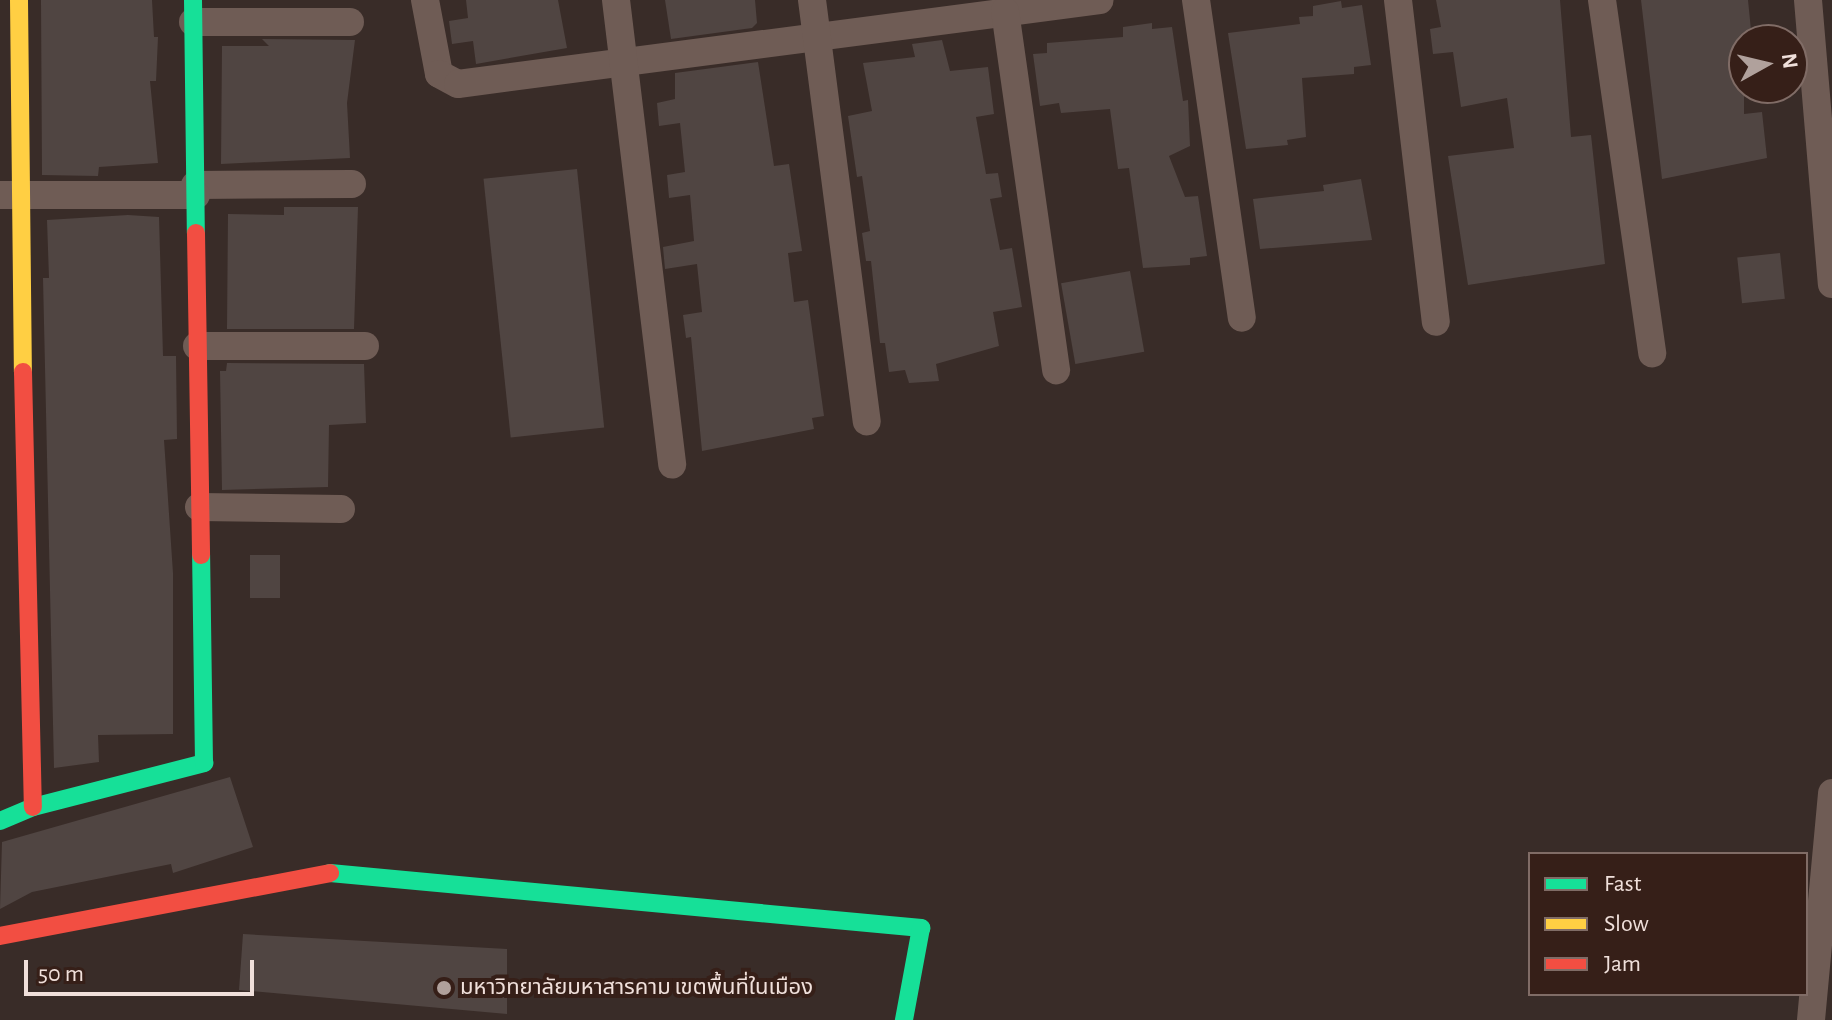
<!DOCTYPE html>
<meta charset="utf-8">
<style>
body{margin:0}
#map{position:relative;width:1832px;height:1020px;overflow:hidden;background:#392c28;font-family:"Alegreya Sans","Noto Sans Thai",sans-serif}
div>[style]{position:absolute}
.building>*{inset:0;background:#504542;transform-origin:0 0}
.street>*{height:28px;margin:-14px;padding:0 14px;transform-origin:14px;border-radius:14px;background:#6f5c55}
.fast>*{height:18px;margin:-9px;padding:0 9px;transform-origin:9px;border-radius:9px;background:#16e098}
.slow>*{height:18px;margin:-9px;padding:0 9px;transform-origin:9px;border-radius:9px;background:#ffcf43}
.jam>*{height:18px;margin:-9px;padding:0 9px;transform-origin:9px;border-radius:9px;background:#f24e42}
.dots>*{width:22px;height:22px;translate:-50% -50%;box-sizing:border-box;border:4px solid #361f18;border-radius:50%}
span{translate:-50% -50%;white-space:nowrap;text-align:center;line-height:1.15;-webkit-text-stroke:8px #361f18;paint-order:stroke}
.poi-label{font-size:22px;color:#f0e0db}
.left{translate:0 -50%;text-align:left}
.legend{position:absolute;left:1528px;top:852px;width:280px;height:144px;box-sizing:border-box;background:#361f18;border:2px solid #806c66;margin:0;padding:10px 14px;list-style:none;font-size:24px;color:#f0e0db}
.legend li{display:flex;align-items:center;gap:16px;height:40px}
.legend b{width:40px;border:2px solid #806c66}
.north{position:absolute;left:1728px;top:24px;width:80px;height:80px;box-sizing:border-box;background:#361f18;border:2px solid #806c66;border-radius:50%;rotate:82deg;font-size:22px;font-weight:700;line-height:32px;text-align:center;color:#f0e0db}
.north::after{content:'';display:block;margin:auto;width:28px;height:36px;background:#b0a19c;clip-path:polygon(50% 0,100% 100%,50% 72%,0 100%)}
.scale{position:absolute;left:24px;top:960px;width:230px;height:36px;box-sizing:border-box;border:4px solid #f0e0db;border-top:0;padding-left:10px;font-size:24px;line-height:28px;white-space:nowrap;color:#f0e0db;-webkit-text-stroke:6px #361f18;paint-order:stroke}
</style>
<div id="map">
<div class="building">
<div style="clip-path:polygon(41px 0,152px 0,154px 37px,158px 37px,156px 81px,150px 81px,158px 163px,99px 167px,98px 176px,42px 175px)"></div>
<div style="clip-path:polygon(466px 0,558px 0,567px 48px,476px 64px,473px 41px,452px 44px,449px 21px,468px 18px)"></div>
<div style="clip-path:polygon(665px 0,755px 0,757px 23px,752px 28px,671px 39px)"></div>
<div style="clip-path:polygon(1436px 0,1560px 0,1571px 137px,1591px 135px,1605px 264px,1468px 285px,1448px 156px,1514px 148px,1507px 98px,1461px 107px,1453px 52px,1433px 54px,1430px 29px,1441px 27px)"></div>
<div style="clip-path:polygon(1641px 0,1748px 0,1752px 40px,1744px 40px,1744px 114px,1762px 112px,1767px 158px,1662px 179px)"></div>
<div style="clip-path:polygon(1341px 1px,1342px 8px,1362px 5px,1371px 65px,1354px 67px,1354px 74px,1302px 78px,1306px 137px,1287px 140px,1288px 145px,1246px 149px,1228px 33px,1300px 24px,1299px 17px,1313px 16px,1313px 6px)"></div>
<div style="clip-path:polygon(1152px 23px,1152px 29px,1172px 27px,1183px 101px,1188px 100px,1190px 146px,1169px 156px,1185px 197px,1198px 196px,1207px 256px,1190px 258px,1190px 265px,1143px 268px,1129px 168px,1118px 169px,1110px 109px,1061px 113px,1059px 103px,1040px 106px,1033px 54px,1047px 53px,1047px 43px,1123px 37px,1123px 27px)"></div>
<div style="clip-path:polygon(262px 39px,355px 40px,347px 103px,350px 158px,221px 164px,222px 46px,269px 46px)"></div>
<div style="clip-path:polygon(942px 40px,950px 71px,988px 67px,994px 114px,976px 117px,986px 174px,998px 173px,1002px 197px,990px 199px,1000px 250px,1012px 248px,1022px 307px,993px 312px,999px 346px,936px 364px,939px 381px,909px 383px,905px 370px,889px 372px,885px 343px,880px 343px,871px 261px,866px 261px,862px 233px,870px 231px,862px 176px,857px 177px,848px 116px,872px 111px,863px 63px,915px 57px,912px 44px)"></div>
<div style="clip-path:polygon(758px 62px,774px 166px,789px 164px,802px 251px,788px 253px,794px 302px,808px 300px,824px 416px,812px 418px,814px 429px,702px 451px,691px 337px,686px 338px,683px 315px,702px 312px,697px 264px,665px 269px,663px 247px,694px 241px,690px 195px,669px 198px,667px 175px,685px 172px,680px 123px,659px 126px,657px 103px,675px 99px,675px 73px)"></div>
<div style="left:577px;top:169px;width:260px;height:94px;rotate:84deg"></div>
<div style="clip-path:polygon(1361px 179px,1372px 240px,1260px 249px,1253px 199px,1324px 191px,1323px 185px)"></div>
<div style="clip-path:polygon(284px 207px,358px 207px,354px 329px,227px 329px,228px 214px,284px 215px)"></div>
<div style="clip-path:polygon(128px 215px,159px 217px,163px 356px,176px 356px,177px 439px,164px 440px,173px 573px,173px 734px,98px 735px,99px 762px,54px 768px,43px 278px,49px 278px,47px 220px)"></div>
<div style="left:1780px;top:253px;width:46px;height:43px;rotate:84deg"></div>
<div style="left:1130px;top:271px;width:82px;height:70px;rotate:80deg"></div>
<div style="clip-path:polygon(227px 363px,364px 364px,366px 423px,329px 425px,328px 487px,222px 490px,220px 371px,226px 371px)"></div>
<div style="left:250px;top:555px;width:30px;height:43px"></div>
<div style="clip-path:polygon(230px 777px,253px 847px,173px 873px,171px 864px,32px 892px,0 909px,2px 842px)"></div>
<div style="clip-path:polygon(243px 934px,507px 949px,507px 1014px,239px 990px)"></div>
</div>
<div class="street">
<div style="left:425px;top:0;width:75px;rotate:79.3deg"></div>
<div style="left:439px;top:74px;width:21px;rotate:28deg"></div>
<div style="left:458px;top:84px;width:647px;rotate:-7.45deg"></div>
<div style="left:616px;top:0;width:468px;rotate:83.1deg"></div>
<div style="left:812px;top:0;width:425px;rotate:82.6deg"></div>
<div style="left:1196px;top:0;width:321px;rotate:81.8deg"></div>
<div style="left:1398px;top:0;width:324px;rotate:83.3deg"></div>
<div style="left:1602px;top:0;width:357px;rotate:81.9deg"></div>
<div style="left:1808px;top:0;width:285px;rotate:85.2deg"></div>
<div style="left:1005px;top:11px;width:363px;rotate:81.9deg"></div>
<div style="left:193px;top:22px;width:157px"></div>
<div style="left:195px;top:185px;width:157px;rotate:-0.4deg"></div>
<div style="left:0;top:195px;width:196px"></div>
<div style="left:197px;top:346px;width:168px"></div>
<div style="left:199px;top:507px;width:142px;rotate:0.8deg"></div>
<div style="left:1811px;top:1020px;width:228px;rotate:-84.7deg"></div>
</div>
<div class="fast">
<div style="left:193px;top:0;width:233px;rotate:89.3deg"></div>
<div style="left:0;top:821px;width:36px;rotate:-23deg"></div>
<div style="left:33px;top:807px;width:177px;rotate:-14.4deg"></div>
<div style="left:204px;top:763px;width:208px;rotate:-90.8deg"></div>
<div style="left:330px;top:873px;width:594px;rotate:5.32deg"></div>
<div style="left:921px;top:928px;width:94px;rotate:100.5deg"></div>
</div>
<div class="slow">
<div style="left:19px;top:0;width:372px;rotate:89.4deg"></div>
</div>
<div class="jam">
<div style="left:196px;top:233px;width:322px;rotate:89.1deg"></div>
<div style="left:23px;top:372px;width:435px;rotate:88.7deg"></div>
<div style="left:0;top:936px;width:336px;rotate:-10.8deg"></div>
</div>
<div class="dots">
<div style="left:444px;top:988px;background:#b0a19c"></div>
</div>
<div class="poi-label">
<span class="left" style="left:460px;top:988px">มหาวิทยาลัยมหาสารคาม เขตพื้นที่ในเมือง</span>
</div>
<ul class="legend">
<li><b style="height:10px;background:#16e098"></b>Fast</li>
<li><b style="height:10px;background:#ffcf43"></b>Slow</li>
<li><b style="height:10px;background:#f24e42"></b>Jam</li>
</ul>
<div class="north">N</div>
<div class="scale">50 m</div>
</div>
